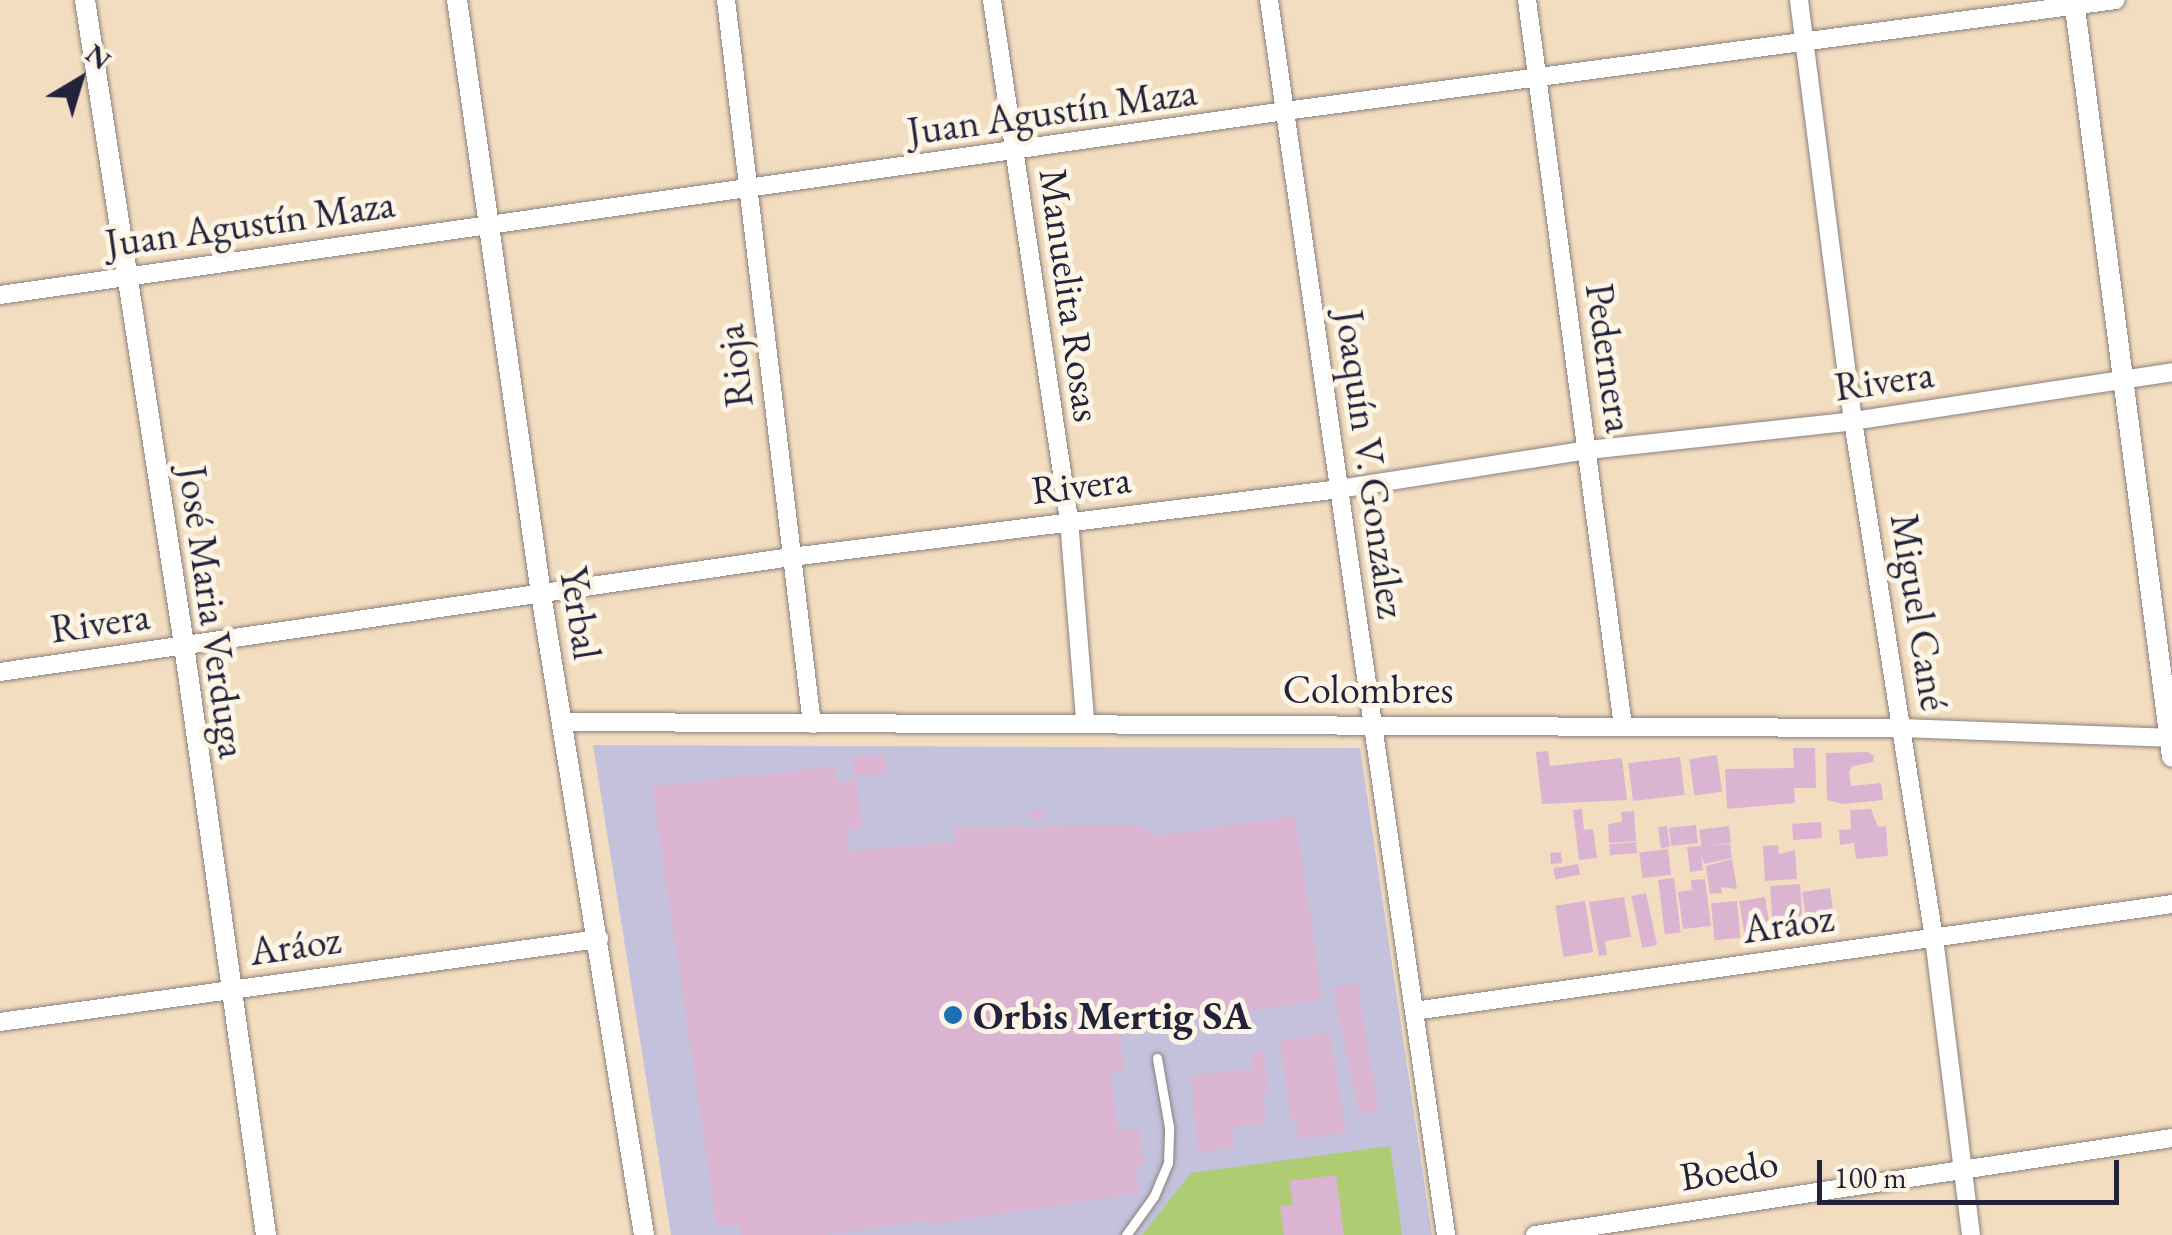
<!DOCTYPE html>
<meta charset="utf-8">
<style>
body{margin:0}
#map{position:relative;width:2172px;height:1235px;overflow:hidden;background:#f3ddc0;font-family:"EB Garamond",serif}
div>[style]{position:absolute}
.industrial>*{inset:0;background:#c3c1db}
.green>*{inset:0;background:#adcc74}
.building>*{inset:0;background:#dbb4d2;transform-origin:0 0}
.roads{filter:drop-shadow(0 0 2px #8a807e) drop-shadow(0 0 2px #8a807e)}
.service>*{height:9px;margin:-4.5px;padding:0 4.5px;transform-origin:4.5px;border-radius:4.5px;background:#fff}
.minor>*{height:18px;margin:-9px;padding:0 9px;transform-origin:9px;border-radius:9px;background:#fff}
.tertiary>*{height:20px;margin:-10px;padding:0 10px;transform-origin:10px;border-radius:10px;background:#fff}
.dots>*{width:28px;height:28px;translate:-50% -50%;box-sizing:border-box;border:5px solid #fcf5e5;border-radius:50%}
span{translate:-50% -50%;white-space:nowrap;text-align:center;line-height:1.15;-webkit-text-stroke:10px #fcf5e5;paint-order:stroke}
.street-label{font-size:40px;color:#22223b}
.poi-label{font-size:40px;color:#22223b;font-weight:700}
.left{translate:0 -50%;text-align:left}
.north{position:absolute;left:30px;top:30px;width:100px;height:100px;-webkit-text-stroke:8px #fcf5e5;paint-order:stroke;rotate:38deg;font-size:28px;font-weight:700;line-height:40px;text-align:center;color:#22223b}
.north::after{content:'';display:block;margin:auto;width:35px;height:45px;background:#22223b;clip-path:polygon(50% 0,100% 100%,50% 72%,0 100%)}
.scale{position:absolute;left:1817px;top:1160px;width:302px;height:45px;box-sizing:border-box;border:5px solid #22223b;border-top:0;padding-left:12px;font-size:30px;line-height:35px;white-space:nowrap;color:#22223b;-webkit-text-stroke:8px #fcf5e5;paint-order:stroke}
</style>
<div id="map">
<div class="industrial">
<div style="clip-path:polygon(593px 745px,1360px 748px,1432px 1235px,671px 1235px)"></div>
</div>
<div class="green">
<div style="clip-path:polygon(1390px 1146px,1402px 1235px,1142px 1235px,1191px 1173px)"></div>
</div>
<div class="building">
<div style="clip-path:polygon(1793px 748px,1815px 748px,1816px 788px,1794px 788px,1795px 803px,1727px 809px,1725px 769px,1794px 768px)"></div>
<div style="clip-path:polygon(1548px 751px,1550px 766px,1622px 758px,1627px 800px,1542px 804px,1536px 752px)"></div>
<div style="clip-path:polygon(1868px 752px,1874px 756px,1873px 762px,1853px 766px,1849px 771px,1851px 786px,1881px 783px,1883px 800px,1844px 804px,1827px 800px,1826px 753px)"></div>
<div style="left:884px;top:754px;width:19px;height:32px;rotate:84deg"></div>
<div style="left:1717px;top:755px;width:37px;height:28px;rotate:82deg"></div>
<div style="left:1680px;top:757px;width:38px;height:52px;rotate:83deg"></div>
<div style="clip-path:polygon(835px 767px,837px 782px,857px 779px,862px 829px,846px 830px,848px 851px,955px 842px,954px 828px,960px 827px,1140px 826px,1158px 836px,1295px 816px,1323px 1000px,1118px 1029px,1125px 1072px,1110px 1074px,1118px 1130px,1138px 1128px,1144px 1165px,1135px 1166px,1139px 1193px,927px 1225px,926px 1220px,825px 1235px,741px 1235px,739px 1224px,717px 1227px,652px 786px)"></div>
<div style="left:1030px;top:809px;width:14px;height:9px;rotate:4deg"></div>
<div style="clip-path:polygon(1582px 809px,1584px 830px,1593px 829px,1597px 858px,1579px 860px,1573px 810px)"></div>
<div style="clip-path:polygon(1871px 809px,1878px 827px,1886px 826px,1888px 856px,1856px 859px,1854px 843px,1840px 845px,1839px 830px,1851px 829px,1850px 810px)"></div>
<div style="clip-path:polygon(1634px 811px,1636px 841px,1609px 843px,1608px 824px,1622px 822px,1621px 812px)"></div>
<div style="left:1821px;top:822px;width:16px;height:29px;rotate:86deg"></div>
<div style="left:1696px;top:825px;width:18px;height:27px;rotate:84deg"></div>
<div style="left:1667px;top:826px;width:21px;height:9px;rotate:82deg"></div>
<div style="left:1729px;top:826px;width:17px;height:30px;rotate:83deg"></div>
<div style="left:1636px;top:842px;width:11px;height:27px;rotate:85deg"></div>
<div style="clip-path:polygon(1730px 844px,1732px 858px,1704px 864px,1701px 854px,1703px 870px,1690px 872px,1687px 847px)"></div>
<div style="clip-path:polygon(1778px 845px,1779px 854px,1795px 850px,1797px 879px,1765px 881px,1763px 846px)"></div>
<div style="left:1668px;top:849px;width:26px;height:29px;rotate:83deg"></div>
<div style="left:1561px;top:852px;width:11px;height:11px;rotate:85deg"></div>
<div style="clip-path:polygon(1732px 859px,1737px 889px,1721px 887px,1722px 893px,1710px 894px,1706px 866px)"></div>
<div style="left:1578px;top:864px;width:11px;height:25px;rotate:80deg"></div>
<div style="left:1674px;top:878px;width:55px;height:16px;rotate:83deg"></div>
<div style="clip-path:polygon(1705px 879px,1711px 926px,1683px 929px,1678px 892px,1692px 890px,1691px 880px)"></div>
<div style="left:1800px;top:884px;width:44px;height:30px;rotate:86deg"></div>
<div style="left:1830px;top:888px;width:34px;height:28px;rotate:82deg"></div>
<div style="left:1646px;top:893px;width:53px;height:15px;rotate:78deg"></div>
<div style="clip-path:polygon(1624px 897px,1631px 937px,1605px 941px,1607px 955px,1599px 956px,1589px 902px)"></div>
<div style="left:1765px;top:897px;width:40px;height:26px;rotate:81deg"></div>
<div style="left:1585px;top:901px;width:52px;height:30px;rotate:81deg"></div>
<div style="left:1737px;top:901px;width:37px;height:26px;rotate:85deg"></div>
<div style="clip-path:polygon(1357px 983px,1379px 1111px,1359px 1114px,1333px 987px)"></div>
<div style="clip-path:polygon(1329px 1033px,1346px 1132px,1299px 1140px,1296px 1118px,1290px 1119px,1280px 1041px)"></div>
<div style="clip-path:polygon(1263px 1051px,1269px 1093px,1263px 1094px,1266px 1123px,1232px 1127px,1235px 1147px,1198px 1152px,1191px 1076px,1253px 1068px,1251px 1053px)"></div>
<div style="clip-path:polygon(1336px 1175px,1344px 1235px,1284px 1235px,1280px 1206px,1293px 1205px,1289px 1181px)"></div>
</div>
<div class="roads">
<div class="service">
<div style="left:1126px;top:1235px;width:48px;rotate:-54.3deg"></div>
<div style="left:1154px;top:1196px;width:36px;rotate:-67deg"></div>
<div style="left:1168px;top:1163px;width:36px;rotate:-88deg"></div>
<div style="left:1169px;top:1127px;width:70px;rotate:-99.9deg"></div>
</div>
<div class="minor">
<div style="left:726px;top:0;width:729px;rotate:83.23deg"></div>
<div style="left:992px;top:0;width:526px;rotate:81.58deg"></div>
<div style="left:1069px;top:520px;width:202px;rotate:85.4deg"></div>
<div style="left:1269px;top:0;width:1248px;rotate:81.84deg"></div>
<div style="left:1527px;top:0;width:732px;rotate:82.47deg"></div>
<div style="left:1799px;top:0;width:424px;rotate:82.7deg"></div>
<div style="left:1853px;top:421px;width:523px;rotate:81.1deg"></div>
<div style="left:1934px;top:938px;width:299px;rotate:82.9deg"></div>
<div style="left:0;top:295px;width:1298px;rotate:-8.15deg"></div>
<div style="left:1285px;top:111px;width:838px;rotate:-7.61deg"></div>
<div style="left:0;top:672px;width:799px;rotate:-8.27deg"></div>
<div style="left:791px;top:557px;width:552px;rotate:-7.07deg"></div>
<div style="left:1339px;top:489px;width:252px;rotate:-8.9deg"></div>
<div style="left:1588px;top:450px;width:267px;rotate:-6.2deg"></div>
<div style="left:1853px;top:421px;width:323px;rotate:-8.7deg"></div>
<div style="left:563px;top:722px;width:1340px;rotate:0.26deg"></div>
<div style="left:1903px;top:728px;width:269px;rotate:2.1deg"></div>
<div style="left:1414px;top:1011px;width:766px;rotate:-8.03deg"></div>
<div style="left:0;top:1022px;width:605px;rotate:-7.89deg"></div>
<div style="left:1535px;top:1235px;width:644px;rotate:-8.66deg"></div>
</div>
<div class="tertiary">
<div style="left:85px;top:0;width:653px;rotate:81.27deg"></div>
<div style="left:184px;top:645px;width:596px;rotate:82.09deg"></div>
<div style="left:457px;top:0;width:600px;rotate:81.95deg"></div>
<div style="left:541px;top:594px;width:649px;rotate:80.87deg"></div>
<div style="left:2074px;top:0;width:763px;rotate:82.62deg"></div>
</div>
</div>
<div class="dots">
<div style="left:953px;top:1015px;background:#1f6fb2"></div>
</div>
<div class="street-label">
<span style="left:1052px;top:111px;rotate:-8deg">Juan Agustín Maza</span>
<span style="left:250px;top:223px;rotate:-8deg">Juan Agustín Maza</span>
<span style="left:1071px;top:295px;rotate:82deg">Manuelita Rosas</span>
<span style="left:1610px;top:358px;rotate:82deg">Pedernera</span>
<span style="left:734px;top:366px;rotate:-97deg">Rioja</span>
<span style="left:1884px;top:380px;rotate:-8deg">Rivera</span>
<span style="left:1371px;top:464px;rotate:82deg">Joaquín V. González</span>
<span style="left:1081px;top:484px;rotate:-7deg">Rivera</span>
<span style="left:213px;top:612px;rotate:82deg">José Maria Verduga</span>
<span style="left:1920px;top:612px;rotate:81deg">Miguel Cané</span>
<span style="left:581px;top:613px;rotate:81deg">Yerbal</span>
<span style="left:100px;top:622px;rotate:-8deg">Rivera</span>
<span style="left:1368px;top:689px">Colombres</span>
<span style="left:1788px;top:923px;rotate:-8deg">Aráoz</span>
<span style="left:295px;top:945px;rotate:-8deg">Aráoz</span>
<span style="left:1729px;top:1169px;rotate:-9deg">Boedo</span>
</div>
<div class="poi-label">
<span class="left" style="left:973px;top:1015px">Orbis Mertig SA</span>
</div>
<div class="north">N</div>
<div class="scale">100 m</div>
</div>
